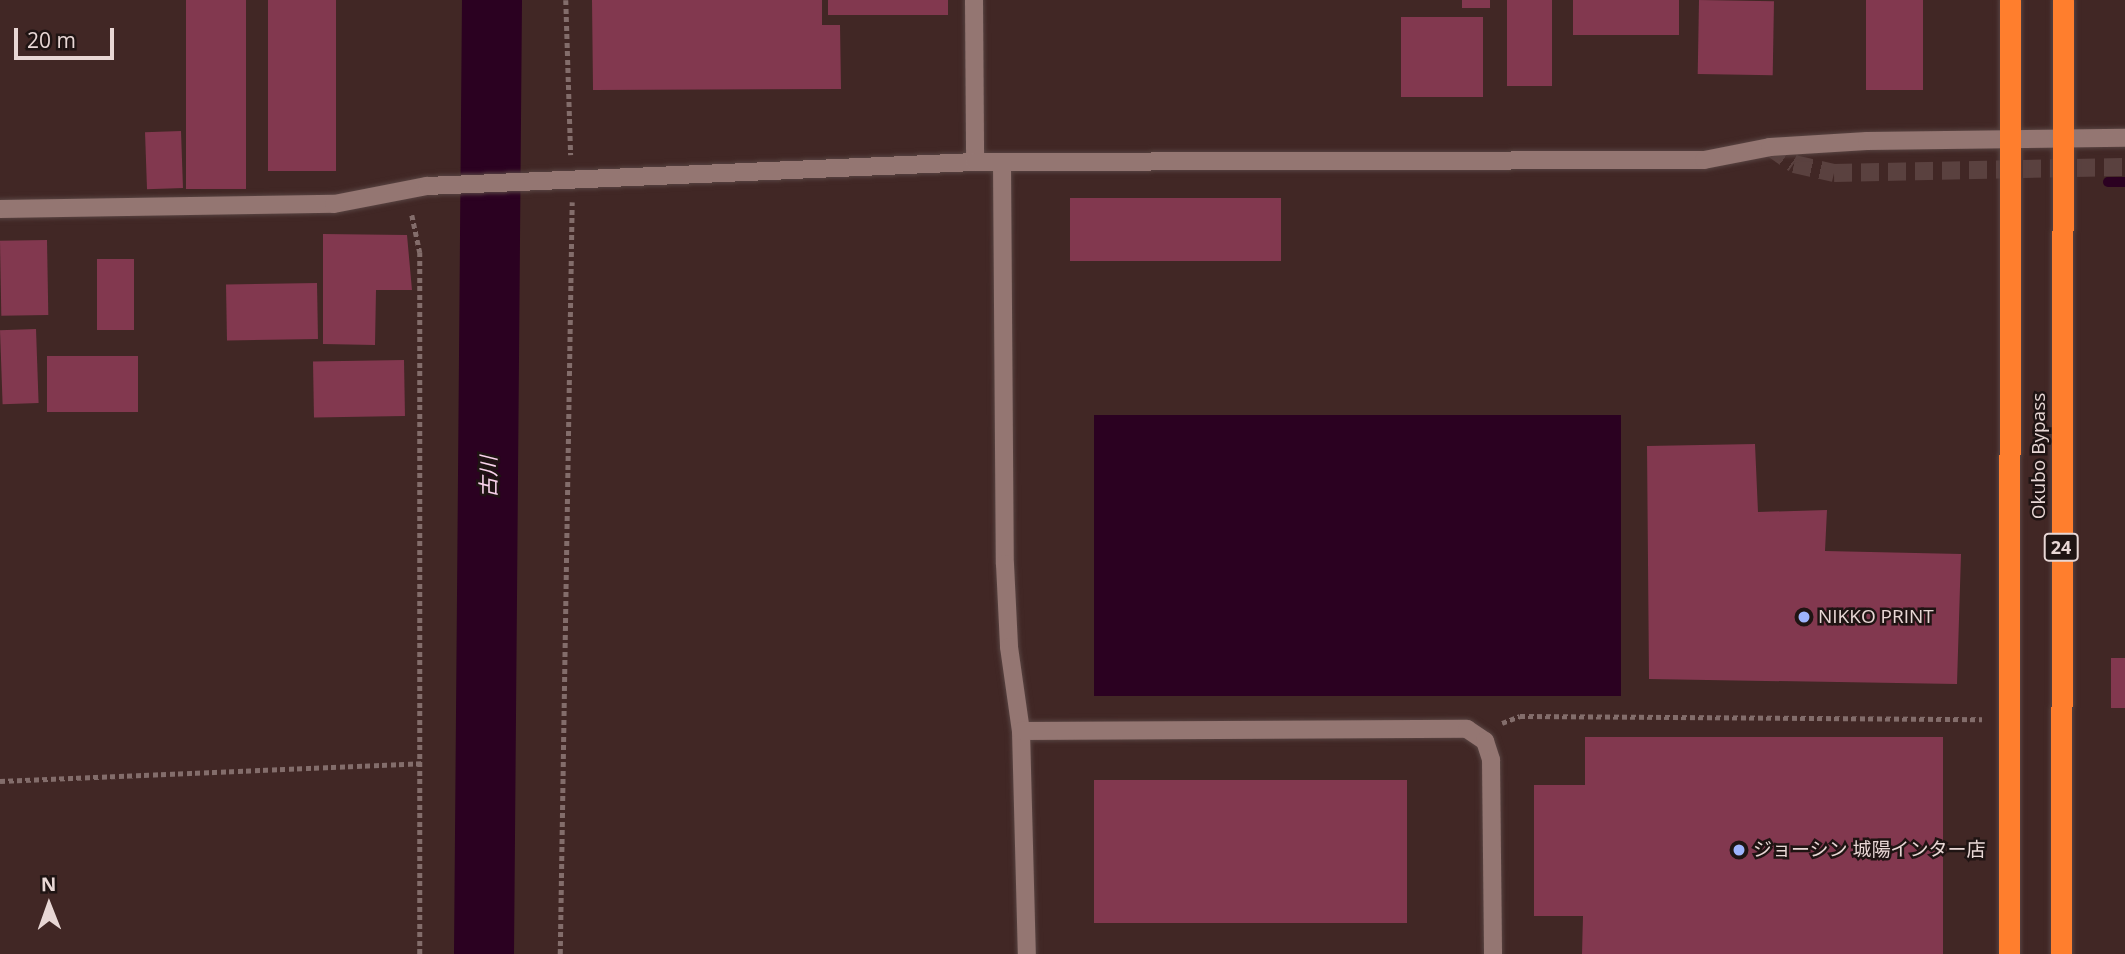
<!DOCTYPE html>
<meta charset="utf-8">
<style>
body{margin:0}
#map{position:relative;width:2125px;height:954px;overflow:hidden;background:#412725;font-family:"Open Sans","Noto Sans JP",sans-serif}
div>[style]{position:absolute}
.water>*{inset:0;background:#2b0121;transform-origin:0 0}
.stream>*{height:10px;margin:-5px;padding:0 5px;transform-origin:5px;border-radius:5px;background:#2b0121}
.river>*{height:60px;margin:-30px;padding:0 30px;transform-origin:30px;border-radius:30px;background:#2b0121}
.building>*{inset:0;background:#82384f;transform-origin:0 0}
.minor-tunnel>*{height:18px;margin-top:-9px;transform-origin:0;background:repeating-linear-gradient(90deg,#5a413f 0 18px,transparent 0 27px)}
.path>*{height:4.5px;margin-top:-2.25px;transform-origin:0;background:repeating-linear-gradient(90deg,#836d6b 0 5px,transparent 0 8.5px)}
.roads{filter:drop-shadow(0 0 2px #584442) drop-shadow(0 0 2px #584442)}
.minor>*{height:18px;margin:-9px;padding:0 9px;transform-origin:9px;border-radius:9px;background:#947672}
.highway>*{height:21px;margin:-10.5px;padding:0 10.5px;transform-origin:10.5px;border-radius:10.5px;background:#ff7e2d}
.dots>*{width:19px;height:19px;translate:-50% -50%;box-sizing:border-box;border:4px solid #1f1413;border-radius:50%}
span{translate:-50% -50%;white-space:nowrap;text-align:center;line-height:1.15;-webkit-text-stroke:5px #1f1413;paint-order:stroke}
.shield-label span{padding:2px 5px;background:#1f1413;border:2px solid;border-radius:5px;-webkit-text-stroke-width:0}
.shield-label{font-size:18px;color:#e8d7d5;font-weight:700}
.street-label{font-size:19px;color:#e8d7d5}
.poi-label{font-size:19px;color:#e8d7d5}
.left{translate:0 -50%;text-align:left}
.water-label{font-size:21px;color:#f9d2eb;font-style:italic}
.north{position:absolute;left:14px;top:870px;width:70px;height:70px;-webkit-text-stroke:5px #1f1413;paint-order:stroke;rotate:359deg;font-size:19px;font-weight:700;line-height:28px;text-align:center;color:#e8d7d5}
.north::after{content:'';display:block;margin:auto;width:24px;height:32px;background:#e8d7d5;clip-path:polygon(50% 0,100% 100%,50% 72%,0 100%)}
.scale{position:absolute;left:14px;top:28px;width:100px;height:32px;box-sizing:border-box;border:4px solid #e8d7d5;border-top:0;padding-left:9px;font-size:21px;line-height:24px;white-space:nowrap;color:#e8d7d5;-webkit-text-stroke:5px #1f1413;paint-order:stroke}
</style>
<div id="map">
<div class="water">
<div style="left:1094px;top:415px;width:527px;height:281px"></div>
</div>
<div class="stream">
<div style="left:2108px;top:182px;width:17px"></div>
</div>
<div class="river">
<div style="left:484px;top:954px;width:954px;rotate:-89.52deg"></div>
</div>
<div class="building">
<div style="left:186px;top:0;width:60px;height:189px"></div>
<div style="left:268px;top:0;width:68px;height:171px"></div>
<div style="clip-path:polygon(592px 0,822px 0,822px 25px,840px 25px,841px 89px,593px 90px)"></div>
<div style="left:828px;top:0;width:120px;height:15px"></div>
<div style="left:1462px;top:0;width:28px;height:8px"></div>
<div style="left:1507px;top:0;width:45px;height:86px"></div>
<div style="left:1573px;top:0;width:106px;height:35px"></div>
<div style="left:1699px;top:0;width:75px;height:74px;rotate:1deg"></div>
<div style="left:1866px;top:0;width:57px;height:90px"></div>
<div style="left:1401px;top:17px;width:82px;height:80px"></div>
<div style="left:181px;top:131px;width:57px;height:36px;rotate:88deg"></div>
<div style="left:1281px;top:198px;width:63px;height:211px;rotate:90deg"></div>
<div style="clip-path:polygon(323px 234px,407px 235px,412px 290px,376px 290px,375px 345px,323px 344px)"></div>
<div style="left:47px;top:240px;width:75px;height:47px;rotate:89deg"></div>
<div style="left:97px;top:259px;width:37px;height:71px"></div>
<div style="left:317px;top:283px;width:56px;height:91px;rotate:89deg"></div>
<div style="left:36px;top:329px;width:74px;height:36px;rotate:88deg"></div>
<div style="left:47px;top:356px;width:91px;height:56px"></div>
<div style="left:404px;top:360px;width:56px;height:91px;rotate:89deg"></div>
<div style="clip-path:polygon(1755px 444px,1758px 512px,1827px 510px,1825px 551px,1961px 554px,1957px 684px,1649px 679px,1647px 446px)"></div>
<div style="left:2125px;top:658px;width:50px;height:14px;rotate:90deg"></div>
<div style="clip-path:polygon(1585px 737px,1943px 737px,1943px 954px,1582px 954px,1583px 916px,1534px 916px,1534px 785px,1585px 785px)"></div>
<div style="left:1094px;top:780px;width:313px;height:143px"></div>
</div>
<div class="minor-tunnel">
<div style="left:1770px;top:147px;width:29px;rotate:35deg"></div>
<div style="left:1794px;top:164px;width:41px;rotate:12.7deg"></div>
<div style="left:1834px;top:173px;width:291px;rotate:-1.2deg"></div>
</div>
<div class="path">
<div style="left:566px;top:0;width:155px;rotate:88.2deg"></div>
<div style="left:412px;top:215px;width:38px;rotate:78deg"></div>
<div style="left:420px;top:252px;width:702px;rotate:90deg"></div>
<div style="left:1502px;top:723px;width:19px;rotate:-21deg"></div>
<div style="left:1520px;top:716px;width:462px;rotate:0.4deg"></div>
<div style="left:0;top:781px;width:422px;rotate:-2.4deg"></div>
<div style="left:560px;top:954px;width:752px;rotate:-89.09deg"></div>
</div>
<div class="roads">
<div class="minor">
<div style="left:974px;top:0;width:162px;rotate:89.6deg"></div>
<div style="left:1002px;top:163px;width:401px;rotate:89.6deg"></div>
<div style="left:1005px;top:564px;width:83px;rotate:87.2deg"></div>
<div style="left:1009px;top:647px;width:85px;rotate:81.9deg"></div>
<div style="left:1021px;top:731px;width:223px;rotate:88.5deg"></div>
<div style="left:0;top:209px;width:334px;rotate:-0.9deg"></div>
<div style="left:334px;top:204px;width:95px;rotate:-11deg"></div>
<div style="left:427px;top:186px;width:549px;rotate:-2.51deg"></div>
<div style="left:975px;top:162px;width:729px;rotate:-0.16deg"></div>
<div style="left:1704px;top:160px;width:67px;rotate:-11.1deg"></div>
<div style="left:1770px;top:147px;width:97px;rotate:-3.5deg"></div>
<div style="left:1867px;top:141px;width:258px;rotate:-0.7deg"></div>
<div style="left:1021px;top:731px;width:446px;rotate:-0.3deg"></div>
<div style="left:1467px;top:729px;width:22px;rotate:34deg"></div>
<div style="left:1485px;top:741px;width:20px;rotate:72deg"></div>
<div style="left:1491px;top:760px;width:194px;rotate:89.4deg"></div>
</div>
<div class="highway">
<div style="left:2009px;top:954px;width:954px;rotate:-89.94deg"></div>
<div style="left:2061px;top:954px;width:954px;rotate:-89.88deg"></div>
</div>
</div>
<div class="dots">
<div style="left:1804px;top:617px;background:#9eb4fd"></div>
<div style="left:1739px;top:850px;background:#9eb4fd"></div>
</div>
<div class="shield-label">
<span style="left:2061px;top:547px">24</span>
</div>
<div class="street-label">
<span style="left:2039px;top:456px;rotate:-90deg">Okubo Bypass</span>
</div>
<div class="poi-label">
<span class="left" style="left:1818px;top:617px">NIKKO PRINT</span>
<span class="left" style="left:1753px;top:850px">ジョーシン 城陽インター店</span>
</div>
<div class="water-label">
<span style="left:488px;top:477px;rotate:-90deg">古川</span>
</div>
<div class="north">N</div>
<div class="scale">20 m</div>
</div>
